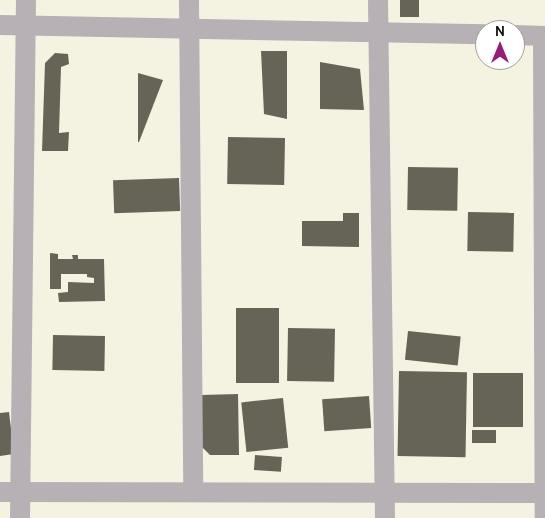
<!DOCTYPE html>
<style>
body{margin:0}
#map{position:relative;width:545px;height:518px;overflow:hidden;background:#f4f3e2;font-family:Cabin,sans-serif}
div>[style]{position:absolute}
.building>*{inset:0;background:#656456;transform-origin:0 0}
.street>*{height:20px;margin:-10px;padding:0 10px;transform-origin:10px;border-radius:10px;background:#b7b0b4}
span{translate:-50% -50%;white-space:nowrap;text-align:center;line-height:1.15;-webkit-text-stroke:4.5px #fff;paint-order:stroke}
.north{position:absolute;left:475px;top:20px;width:50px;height:50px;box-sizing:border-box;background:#fff;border:1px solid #9f9f9d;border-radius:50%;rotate:0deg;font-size:14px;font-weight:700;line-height:20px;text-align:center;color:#10100a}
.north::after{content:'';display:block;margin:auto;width:18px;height:22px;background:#961c77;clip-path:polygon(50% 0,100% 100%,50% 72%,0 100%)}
</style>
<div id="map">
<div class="building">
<div style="left:400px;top:0;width:19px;height:17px"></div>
<div style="clip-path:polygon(261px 51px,287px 51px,287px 119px,264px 114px)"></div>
<div style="clip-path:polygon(55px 53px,68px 54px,69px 64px,61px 67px,59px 133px,69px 132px,68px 151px,42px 151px,45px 63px)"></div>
<div style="clip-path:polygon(320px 62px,360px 69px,364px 110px,320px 109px)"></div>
<div style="clip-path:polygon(138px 73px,163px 80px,139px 142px,138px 142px)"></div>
<div style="left:228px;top:137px;width:57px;height:47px;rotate:1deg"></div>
<div style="left:408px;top:167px;width:50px;height:43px;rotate:1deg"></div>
<div style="left:179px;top:178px;width:33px;height:66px;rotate:88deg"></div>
<div style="left:468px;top:212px;width:46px;height:39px;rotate:1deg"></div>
<div style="clip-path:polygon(343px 213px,359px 213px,359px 247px,302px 246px,302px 221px,343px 221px)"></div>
<div style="clip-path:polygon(50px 253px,58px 254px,58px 259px,73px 259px,72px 255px,78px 255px,78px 259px,104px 259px,105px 301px,59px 302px,58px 293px,68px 292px,68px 282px,94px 283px,94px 278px,87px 277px,87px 274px,61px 274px,61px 289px,50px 289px)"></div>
<div style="left:236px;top:308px;width:43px;height:75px"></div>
<div style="left:288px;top:328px;width:47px;height:53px;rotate:1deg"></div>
<div style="left:408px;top:331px;width:53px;height:29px;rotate:6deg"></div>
<div style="left:53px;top:335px;width:52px;height:35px;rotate:1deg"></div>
<div style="left:399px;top:371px;width:68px;height:85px;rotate:1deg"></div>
<div style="left:473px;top:373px;width:50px;height:54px"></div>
<div style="clip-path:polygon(238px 394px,239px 455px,210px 455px,202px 447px,201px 395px)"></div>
<div style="left:369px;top:396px;width:32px;height:47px;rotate:86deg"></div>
<div style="left:283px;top:398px;width:50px;height:42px;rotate:84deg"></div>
<div style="clip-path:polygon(9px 412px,14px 454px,0 456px,0 413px)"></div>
<div style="left:472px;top:430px;width:24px;height:13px"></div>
<div style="left:255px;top:455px;width:27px;height:15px;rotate:4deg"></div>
</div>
<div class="street">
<div style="left:189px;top:0;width:492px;rotate:89.5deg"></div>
<div style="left:378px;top:0;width:518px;rotate:89.23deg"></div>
<div style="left:0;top:25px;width:485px;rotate:1.1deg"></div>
<div style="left:515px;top:35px;width:30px;rotate:2deg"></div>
<div style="left:543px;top:36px;width:482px;rotate:89.8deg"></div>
<div style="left:0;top:492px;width:545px;rotate:0.11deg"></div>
<div style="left:20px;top:518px;width:518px;rotate:-89.34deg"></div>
</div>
<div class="north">N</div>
</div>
